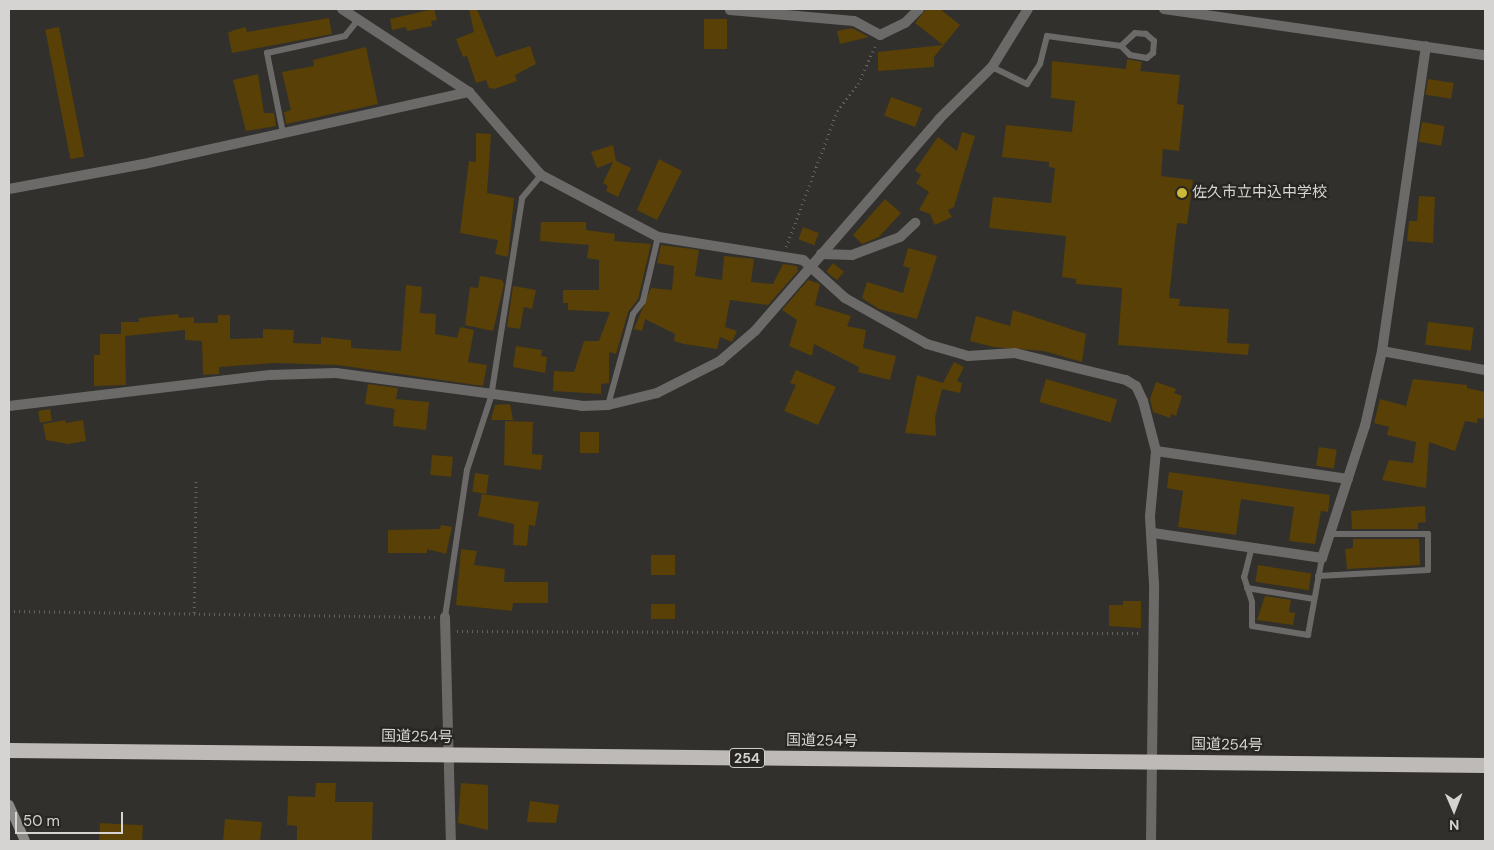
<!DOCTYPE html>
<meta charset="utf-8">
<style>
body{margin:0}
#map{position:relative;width:1494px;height:850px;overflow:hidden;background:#31302c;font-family:"DM Sans","Noto Sans JP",sans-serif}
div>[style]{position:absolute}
.building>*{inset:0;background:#584007;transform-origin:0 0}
.path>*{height:2.5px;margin-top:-1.25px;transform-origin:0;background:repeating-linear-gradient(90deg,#64635f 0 1px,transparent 0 5px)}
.lane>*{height:6px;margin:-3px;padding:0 3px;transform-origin:3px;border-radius:3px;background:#6c6a69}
.street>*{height:10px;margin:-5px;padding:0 5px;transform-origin:5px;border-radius:5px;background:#6c6a69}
.secondary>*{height:10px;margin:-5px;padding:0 5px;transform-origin:5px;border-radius:5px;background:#8d8a88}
.highway>*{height:15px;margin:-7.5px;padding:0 7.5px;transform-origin:7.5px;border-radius:7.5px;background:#bebab7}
.dots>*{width:14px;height:14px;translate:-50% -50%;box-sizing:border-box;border:2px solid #272622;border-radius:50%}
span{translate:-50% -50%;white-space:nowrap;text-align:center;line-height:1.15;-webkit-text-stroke:4.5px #272622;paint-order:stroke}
.shield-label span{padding:1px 4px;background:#272622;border:1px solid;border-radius:4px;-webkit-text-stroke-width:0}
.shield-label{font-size:14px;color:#d6d4d2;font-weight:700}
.poi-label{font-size:15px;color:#d6d4d2}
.left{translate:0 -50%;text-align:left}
.street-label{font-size:15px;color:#d6d4d2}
.frame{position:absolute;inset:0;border:10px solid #d6d4d2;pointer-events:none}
.north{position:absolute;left:1429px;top:785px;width:50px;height:50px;-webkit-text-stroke:4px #272622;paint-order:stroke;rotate:179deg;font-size:14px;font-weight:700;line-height:20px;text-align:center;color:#d6d4d2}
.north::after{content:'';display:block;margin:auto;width:18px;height:22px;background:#d6d4d2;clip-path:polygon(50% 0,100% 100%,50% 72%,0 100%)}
.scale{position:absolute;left:15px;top:812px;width:108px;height:22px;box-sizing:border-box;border:2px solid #d6d4d2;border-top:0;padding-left:6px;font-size:15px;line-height:18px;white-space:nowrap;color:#d6d4d2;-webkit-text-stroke:4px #272622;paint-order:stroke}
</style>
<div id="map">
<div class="building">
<div style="clip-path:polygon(434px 9px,437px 20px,431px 21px,432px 26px,407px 31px,406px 27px,392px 30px,390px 19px)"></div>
<div style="clip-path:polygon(469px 9px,477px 9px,496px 57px,530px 46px,536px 64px,515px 75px,517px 81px,494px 89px,489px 88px,486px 80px,476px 83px,467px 56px,463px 57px,456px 39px,474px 32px)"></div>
<div style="clip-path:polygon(926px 9px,940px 9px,960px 25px,934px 57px,934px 67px,878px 71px,878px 52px,943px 45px,915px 23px)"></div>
<div style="clip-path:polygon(329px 18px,332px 34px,232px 53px,228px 33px,234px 30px,246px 27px,247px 32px)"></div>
<div style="left:727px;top:19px;width:30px;height:23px;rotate:90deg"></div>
<div style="left:59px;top:27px;width:132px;height:14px;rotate:79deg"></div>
<div style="clip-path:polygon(852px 28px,869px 37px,840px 44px,837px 31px)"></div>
<div style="clip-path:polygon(366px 47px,378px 104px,286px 124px,284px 112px,291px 110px,282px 72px,314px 66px,313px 60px)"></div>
<div style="clip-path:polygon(1127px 59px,1142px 62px,1140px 71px,1180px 75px,1177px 104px,1184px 105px,1179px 151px,1163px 149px,1161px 176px,1193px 180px,1187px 224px,1177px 223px,1169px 298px,1180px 299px,1179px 306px,1229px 309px,1227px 343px,1249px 344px,1248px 355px,1118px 345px,1122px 288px,1076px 284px,1076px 279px,1062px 277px,1066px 236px,989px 228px,993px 197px,1051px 203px,1055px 168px,1049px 167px,1049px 162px,1002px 157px,1006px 125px,1072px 132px,1075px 101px,1051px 98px,1052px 61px,1126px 69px)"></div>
<div style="clip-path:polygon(258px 74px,264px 113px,274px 113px,276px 126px,246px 131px,233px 80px)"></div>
<div style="left:1428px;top:79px;width:26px;height:16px;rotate:9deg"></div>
<div style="left:891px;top:97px;width:33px;height:20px;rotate:20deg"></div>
<div style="left:1422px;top:122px;width:23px;height:20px;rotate:10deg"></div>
<div style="clip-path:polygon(962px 132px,975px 136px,954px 207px,948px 210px,952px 217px,935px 225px,930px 214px,919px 210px,929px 192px,916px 183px,921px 175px,915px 170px,938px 137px,957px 151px)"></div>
<div style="clip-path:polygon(476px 133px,491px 134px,487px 193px,514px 198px,508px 257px,495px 254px,498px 240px,460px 233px,469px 161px,476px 162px)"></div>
<div style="clip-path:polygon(613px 145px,616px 161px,631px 168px,618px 197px,606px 191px,608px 186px,603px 183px,613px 162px,597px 168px,591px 152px)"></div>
<div style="clip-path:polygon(659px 159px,682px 171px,657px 220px,637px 210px)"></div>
<div style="clip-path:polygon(1419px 196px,1435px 197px,1433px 243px,1407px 241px,1409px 221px,1417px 221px)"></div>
<div style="clip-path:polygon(885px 199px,901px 213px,879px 237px,862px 244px,853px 235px)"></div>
<div style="clip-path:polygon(541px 222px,586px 222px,586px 230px,615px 234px,614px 241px,651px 244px,638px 299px,628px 312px,616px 354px,609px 352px,609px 383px,601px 384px,601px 394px,553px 391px,554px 371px,574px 372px,584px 341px,599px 341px,610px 312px,568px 310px,568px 303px,563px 303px,563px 290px,599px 290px,599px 260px,587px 258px,589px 245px,540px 241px)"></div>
<div style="left:803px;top:227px;width:17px;height:13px;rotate:21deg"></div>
<div style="clip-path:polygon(661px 245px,699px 250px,695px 276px,722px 280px,724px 256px,754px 259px,751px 282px,773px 284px,783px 264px,797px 266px,798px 271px,768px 305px,730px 300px,725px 327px,737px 331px,732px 342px,720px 337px,717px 349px,684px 344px,674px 341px,675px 334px,645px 319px,642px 331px,634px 329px,651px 288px,672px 290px,674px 266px,657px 263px)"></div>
<div style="clip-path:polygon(908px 248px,937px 256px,917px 319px,879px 309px,862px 298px,867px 282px,903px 293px,910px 268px,903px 266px)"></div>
<div style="left:833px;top:263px;width:14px;height:11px;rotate:39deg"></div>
<div style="clip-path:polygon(480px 276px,502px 280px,504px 284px,493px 331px,465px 325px,470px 287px,478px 288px)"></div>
<div style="clip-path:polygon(808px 280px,820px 284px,815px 305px,851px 316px,847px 326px,866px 330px,863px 348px,896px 356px,890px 380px,858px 372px,859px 367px,814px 344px,812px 356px,789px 346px,797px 320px,782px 310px)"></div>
<div style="clip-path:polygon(406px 285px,422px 287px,420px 313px,436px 314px,435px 334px,457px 338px,460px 327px,474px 330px,468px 362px,487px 365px,483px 386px,338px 365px,274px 363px,219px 367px,219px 374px,203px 375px,202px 341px,185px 340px,185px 330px,125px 336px,126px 385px,94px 386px,94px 355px,100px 355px,100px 334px,121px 334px,121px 322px,139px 322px,139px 318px,178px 314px,179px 318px,194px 317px,194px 323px,218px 323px,218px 315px,230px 315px,230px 339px,263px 338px,263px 329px,294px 330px,293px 343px,321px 344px,321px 337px,351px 340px,351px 348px,401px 351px)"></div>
<div style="clip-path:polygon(513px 286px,536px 290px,532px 309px,524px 307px,520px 329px,507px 327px)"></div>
<div style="clip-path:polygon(1013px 310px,1086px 334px,1082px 362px,1044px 351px,994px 347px,970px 341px,976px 316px,1010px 326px)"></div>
<div style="left:1428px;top:322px;width:46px;height:23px;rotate:7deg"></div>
<div style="clip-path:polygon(516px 346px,542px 350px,541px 356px,547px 357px,545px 373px,513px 367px)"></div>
<div style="clip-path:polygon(954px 362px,964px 367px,957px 381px,962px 383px,960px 393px,942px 389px,935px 417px,936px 436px,905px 433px,917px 375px,943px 383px)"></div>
<div style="clip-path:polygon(796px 370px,836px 387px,818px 425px,784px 411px,796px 385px,790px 383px)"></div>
<div style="left:1046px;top:379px;width:74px;height:24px;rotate:16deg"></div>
<div style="clip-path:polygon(1413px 379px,1467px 385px,1467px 388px,1485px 392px,1485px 419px,1478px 418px,1477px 423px,1465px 421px,1455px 451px,1429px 442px,1426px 488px,1382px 480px,1389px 460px,1413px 463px,1416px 442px,1387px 435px,1389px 427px,1374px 423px,1380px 399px,1406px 406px)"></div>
<div style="clip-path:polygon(1156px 382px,1176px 389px,1174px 393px,1182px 396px,1176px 416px,1171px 414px,1170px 418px,1153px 412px,1150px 399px)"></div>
<div style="clip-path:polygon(368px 384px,398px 388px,396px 399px,429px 402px,426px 430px,393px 426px,395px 404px,395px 409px,365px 404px)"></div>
<div style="clip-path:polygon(510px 404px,513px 420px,491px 420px,495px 405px)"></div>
<div style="left:50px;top:409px;width:12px;height:12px;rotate:81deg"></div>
<div style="clip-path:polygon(65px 420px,66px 423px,83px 420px,86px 441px,68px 444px,46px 440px,43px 424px)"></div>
<div style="clip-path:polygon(505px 421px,533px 422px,532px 454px,543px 455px,541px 470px,504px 465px)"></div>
<div style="left:580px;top:432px;width:19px;height:21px"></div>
<div style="left:1319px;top:447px;width:18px;height:19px;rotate:9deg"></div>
<div style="left:432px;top:455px;width:21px;height:20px;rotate:5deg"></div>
<div style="clip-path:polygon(1169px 472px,1330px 495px,1328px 512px,1321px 511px,1315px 544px,1289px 541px,1294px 507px,1241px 499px,1236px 535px,1178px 527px,1183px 491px,1167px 488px)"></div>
<div style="left:475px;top:473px;width:14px;height:19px;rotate:8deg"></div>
<div style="clip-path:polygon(482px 494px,539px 502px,535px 526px,529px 525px,527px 546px,513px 545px,514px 524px,478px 516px)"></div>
<div style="clip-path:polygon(1425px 506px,1426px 522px,1418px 523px,1418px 529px,1352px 529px,1351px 511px)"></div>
<div style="clip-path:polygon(441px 525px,452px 527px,446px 554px,427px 549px,427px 553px,388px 553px,388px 530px,440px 529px)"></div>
<div style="clip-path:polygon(1353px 539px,1419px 539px,1420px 565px,1347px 569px,1345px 549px,1353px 548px)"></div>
<div style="clip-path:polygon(461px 549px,477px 551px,474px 565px,505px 569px,504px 582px,548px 582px,548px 603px,513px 603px,512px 611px,456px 605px)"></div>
<div style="left:651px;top:555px;width:24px;height:20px"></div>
<div style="left:1258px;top:565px;width:54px;height:17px;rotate:9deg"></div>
<div style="clip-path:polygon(1265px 596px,1291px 600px,1289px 612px,1295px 613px,1293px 625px,1257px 620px)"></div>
<div style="clip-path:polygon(1123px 601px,1141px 601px,1141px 628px,1109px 626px,1109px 605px,1123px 605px)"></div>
<div style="left:651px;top:604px;width:24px;height:15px"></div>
<div style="clip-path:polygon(316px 783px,336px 783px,335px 802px,373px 802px,372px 841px,297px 841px,297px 826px,287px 825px,288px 796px,315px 797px)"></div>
<div style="clip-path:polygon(461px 783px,488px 785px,488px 830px,458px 823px)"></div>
<div style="clip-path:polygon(530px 801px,559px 805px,556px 823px,527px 822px)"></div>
<div style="clip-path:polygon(225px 819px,262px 822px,260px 841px,223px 841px)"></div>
<div style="left:100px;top:823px;width:43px;height:18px;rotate:3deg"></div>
</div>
<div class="path">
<div style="left:786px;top:247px;width:145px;rotate:-69.4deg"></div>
<div style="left:837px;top:111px;width:34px;rotate:-52deg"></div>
<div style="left:858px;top:84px;width:42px;rotate:-65.9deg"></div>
<div style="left:9px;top:611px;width:426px;rotate:0.8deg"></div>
<div style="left:194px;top:613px;width:135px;rotate:-89.2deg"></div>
<div style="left:457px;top:631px;width:684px;rotate:0.17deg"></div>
</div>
<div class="lane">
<div style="left:992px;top:67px;width:39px;rotate:26deg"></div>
<div style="left:1027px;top:84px;width:24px;rotate:-57deg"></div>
<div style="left:1040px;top:64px;width:29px;rotate:-76deg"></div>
<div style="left:1047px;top:36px;width:75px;rotate:7.7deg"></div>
<div style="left:1121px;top:46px;width:13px;rotate:45deg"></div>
<div style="left:1130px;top:55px;width:17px;rotate:10deg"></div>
<div style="left:1147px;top:58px;width:8px;rotate:-40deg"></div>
<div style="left:1153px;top:53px;width:12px;rotate:-85deg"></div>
<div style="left:1154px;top:41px;width:11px;rotate:-139deg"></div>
<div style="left:1146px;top:34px;width:11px;rotate:-175deg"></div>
<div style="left:1135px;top:33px;width:19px;rotate:137deg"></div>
<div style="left:283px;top:133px;width:82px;rotate:-101.3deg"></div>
<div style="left:267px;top:53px;width:80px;rotate:-12.3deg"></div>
<div style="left:345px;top:36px;width:22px;rotate:-51deg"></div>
<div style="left:608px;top:405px;width:94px;rotate:-74.6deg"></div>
<div style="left:633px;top:314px;width:16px;rotate:-52deg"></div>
<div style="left:643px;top:301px;width:66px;rotate:-76.8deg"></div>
<div style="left:1252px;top:546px;width:32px;rotate:104deg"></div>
<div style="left:1244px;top:577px;width:26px;rotate:72deg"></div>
<div style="left:1252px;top:602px;width:24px;rotate:90deg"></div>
<div style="left:1252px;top:626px;width:57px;rotate:9.1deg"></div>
<div style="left:1308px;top:635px;width:78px;rotate:-79.7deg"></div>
<div style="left:1318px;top:576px;width:110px;rotate:-3.1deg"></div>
<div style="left:1428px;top:570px;width:36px;rotate:-90deg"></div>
<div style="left:1428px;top:534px;width:96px;rotate:180deg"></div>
<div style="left:1247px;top:588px;width:68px;rotate:9.3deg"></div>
<div style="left:445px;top:617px;width:149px;rotate:-81.5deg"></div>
<div style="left:467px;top:470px;width:77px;rotate:-71.8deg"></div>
<div style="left:491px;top:397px;width:201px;rotate:-81.1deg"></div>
<div style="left:522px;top:198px;width:30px;rotate:-50deg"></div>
</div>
<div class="street">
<div style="left:342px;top:9px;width:152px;rotate:33.2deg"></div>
<div style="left:469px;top:92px;width:110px;rotate:49.1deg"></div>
<div style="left:541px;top:175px;width:132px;rotate:27.9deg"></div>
<div style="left:658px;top:237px;width:147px;rotate:9deg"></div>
<div style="left:803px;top:260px;width:57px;rotate:42.1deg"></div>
<div style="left:845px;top:298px;width:94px;rotate:29.3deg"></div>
<div style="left:927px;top:344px;width:43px;rotate:16.3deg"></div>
<div style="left:968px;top:356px;width:47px;rotate:-3.7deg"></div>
<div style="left:1015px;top:353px;width:114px;rotate:13.7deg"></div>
<div style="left:1126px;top:380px;width:12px;rotate:31deg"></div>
<div style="left:1136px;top:386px;width:17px;rotate:65deg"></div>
<div style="left:1143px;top:401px;width:52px;rotate:75.4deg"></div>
<div style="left:1156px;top:451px;width:194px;rotate:8.3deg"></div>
<div style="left:1164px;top:9px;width:324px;rotate:8.2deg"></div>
<div style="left:730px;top:10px;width:124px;rotate:5.1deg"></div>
<div style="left:854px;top:21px;width:30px;rotate:28deg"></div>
<div style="left:880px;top:35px;width:28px;rotate:-26deg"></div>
<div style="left:905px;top:23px;width:20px;rotate:-45deg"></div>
<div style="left:9px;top:189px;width:137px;rotate:-10.5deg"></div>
<div style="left:144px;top:164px;width:333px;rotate:-12.5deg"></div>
<div style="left:821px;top:254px;width:31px;rotate:2deg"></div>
<div style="left:852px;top:255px;width:51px;rotate:-20.6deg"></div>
<div style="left:900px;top:237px;width:21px;rotate:-43deg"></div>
<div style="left:1382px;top:351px;width:105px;rotate:10.5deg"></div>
<div style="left:9px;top:406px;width:263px;rotate:-6.8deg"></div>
<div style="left:270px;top:375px;width:66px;rotate:-1.7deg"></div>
<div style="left:336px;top:373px;width:248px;rotate:7.6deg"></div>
<div style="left:582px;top:406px;width:26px;rotate:-2deg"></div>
<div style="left:608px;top:405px;width:50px;rotate:-13.8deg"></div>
<div style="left:657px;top:393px;width:71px;rotate:-26.9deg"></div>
<div style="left:720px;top:361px;width:46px;rotate:-40.6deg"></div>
<div style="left:755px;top:331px;width:281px;rotate:-49deg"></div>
<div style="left:939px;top:119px;width:74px;rotate:-44.5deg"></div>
<div style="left:992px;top:67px;width:68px;rotate:-58.2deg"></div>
<div style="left:1153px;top:533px;width:171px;rotate:8.4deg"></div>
<div style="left:1322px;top:558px;width:139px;rotate:-72deg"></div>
<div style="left:1365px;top:426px;width:77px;rotate:-77.2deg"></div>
<div style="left:1382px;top:351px;width:308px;rotate:-81.8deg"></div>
<div style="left:445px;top:617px;width:224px;rotate:88.5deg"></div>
<div style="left:1151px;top:841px;width:257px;rotate:-89.3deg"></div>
<div style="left:1154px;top:584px;width:68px;rotate:-93.4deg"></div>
<div style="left:1150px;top:516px;width:65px;rotate:-84.7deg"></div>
</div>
<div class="secondary">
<div style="left:9px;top:805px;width:39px;rotate:66deg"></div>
</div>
<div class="highway">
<div style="left:9px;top:750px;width:1476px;rotate:0.58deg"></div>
</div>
<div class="dots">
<div style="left:1182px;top:193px;background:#cdb938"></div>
</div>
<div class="shield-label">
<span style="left:747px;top:758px">254</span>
</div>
<div class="poi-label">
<span class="left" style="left:1192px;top:193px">佐久市立中込中学校</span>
</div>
<div class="street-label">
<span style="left:417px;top:737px;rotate:1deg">国道254号</span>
<span style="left:822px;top:741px;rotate:1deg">国道254号</span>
<span style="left:1227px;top:745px;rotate:1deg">国道254号</span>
</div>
<div class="frame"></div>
<div class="north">N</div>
<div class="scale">50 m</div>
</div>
